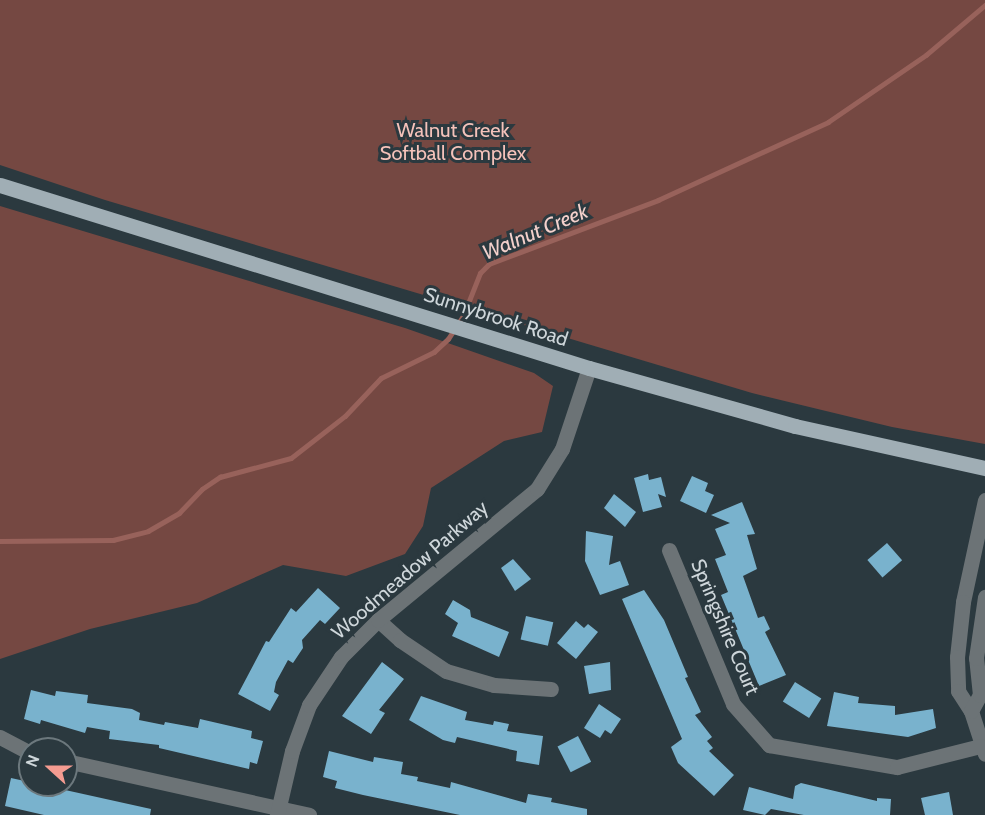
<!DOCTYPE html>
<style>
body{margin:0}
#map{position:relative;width:985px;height:815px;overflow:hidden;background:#2b393f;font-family:Cabin,sans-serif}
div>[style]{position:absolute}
.green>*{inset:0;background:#754842}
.stream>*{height:4.5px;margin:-2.25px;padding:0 2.25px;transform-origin:2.25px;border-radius:2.25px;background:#98625b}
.building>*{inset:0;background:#79b2cd;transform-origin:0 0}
.minor>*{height:15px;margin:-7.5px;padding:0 7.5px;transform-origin:7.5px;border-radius:7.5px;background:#6c7376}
.major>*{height:15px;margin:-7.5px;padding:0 7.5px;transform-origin:7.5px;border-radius:7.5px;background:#a0aeb5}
span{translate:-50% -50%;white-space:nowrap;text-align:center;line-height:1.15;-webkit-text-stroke:6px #2b393f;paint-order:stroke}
.park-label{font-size:20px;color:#f5c2ba}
.street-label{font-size:20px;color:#ced6da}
.water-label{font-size:21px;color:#f4d1cc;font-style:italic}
.north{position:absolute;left:18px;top:737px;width:60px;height:60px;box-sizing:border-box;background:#2b393f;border:2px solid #6c787d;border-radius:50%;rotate:291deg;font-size:16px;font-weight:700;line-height:24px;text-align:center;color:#ced6da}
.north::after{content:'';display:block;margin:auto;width:21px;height:27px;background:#f59c91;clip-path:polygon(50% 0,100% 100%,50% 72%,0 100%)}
</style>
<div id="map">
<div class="green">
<div style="clip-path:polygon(0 0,985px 0,985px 444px,892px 427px,752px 393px,105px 200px,0 165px)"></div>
<div style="clip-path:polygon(0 206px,405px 328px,534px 373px,553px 386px,542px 432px,504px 441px,431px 488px,423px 526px,405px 554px,346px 576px,283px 565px,197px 603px,90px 629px,0 659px)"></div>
</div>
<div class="stream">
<div style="left:0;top:541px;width:113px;rotate:-0.5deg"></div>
<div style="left:113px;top:540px;width:36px;rotate:-14deg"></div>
<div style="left:148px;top:531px;width:36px;rotate:-30deg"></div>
<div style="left:179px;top:513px;width:33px;rotate:-46deg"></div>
<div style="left:202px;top:489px;width:22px;rotate:-34deg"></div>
<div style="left:220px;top:477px;width:73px;rotate:-15deg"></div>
<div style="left:291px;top:458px;width:68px;rotate:-37.9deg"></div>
<div style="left:345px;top:416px;width:52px;rotate:-46.5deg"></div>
<div style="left:381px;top:378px;width:59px;rotate:-26.1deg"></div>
<div style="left:434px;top:352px;width:19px;rotate:-43deg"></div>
<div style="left:448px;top:339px;width:27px;rotate:-57deg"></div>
<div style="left:463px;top:316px;width:46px;rotate:-68.4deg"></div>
<div style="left:480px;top:273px;width:13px;rotate:-45deg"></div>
<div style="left:489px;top:264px;width:181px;rotate:-20.7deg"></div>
<div style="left:658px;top:200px;width:187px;rotate:-24.6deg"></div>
<div style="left:828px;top:122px;width:119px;rotate:-34.4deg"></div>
<div style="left:926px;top:55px;width:77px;rotate:-40.3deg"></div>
</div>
<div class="building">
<div style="clip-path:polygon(648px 474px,649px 480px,661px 477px,666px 497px,658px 494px,662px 507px,643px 512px,634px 478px)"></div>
<div style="clip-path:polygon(692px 476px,708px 483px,705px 491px,714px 495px,706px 513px,680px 501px)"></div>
<div style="clip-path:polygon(614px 494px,636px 512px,625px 527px,604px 508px)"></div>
<div style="clip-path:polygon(742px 502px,755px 534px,747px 535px,757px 569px,743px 576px,758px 618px,764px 616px,770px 629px,765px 632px,786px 675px,759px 686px,721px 595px,728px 592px,715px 559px,726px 555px,715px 529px,730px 523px,711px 515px)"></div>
<div style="clip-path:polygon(586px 531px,613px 536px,609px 565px,620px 561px,629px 585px,600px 595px,585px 561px)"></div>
<div style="left:887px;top:543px;width:23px;height:26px;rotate:49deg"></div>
<div style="clip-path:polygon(513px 559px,531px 579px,515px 591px,501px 568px)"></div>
<div style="clip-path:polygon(318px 588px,340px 608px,325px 624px,320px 620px,302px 640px,303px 648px,293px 663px,288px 660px,276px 682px,274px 692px,279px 695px,270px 711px,238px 694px,266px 641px,269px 642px,291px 608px,296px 612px)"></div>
<div style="clip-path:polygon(644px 590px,664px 620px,688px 677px,685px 678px,701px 712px,695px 715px,712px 737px,707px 741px,713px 748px,709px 751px,734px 775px,714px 796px,678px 763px,671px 747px,682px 739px,622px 599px)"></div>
<div style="clip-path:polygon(453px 600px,470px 610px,471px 617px,509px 632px,499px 657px,452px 636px,458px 623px,445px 614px)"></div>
<div style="left:526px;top:616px;width:28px;height:24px;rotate:13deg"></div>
<div style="clip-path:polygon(576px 621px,584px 628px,588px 624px,598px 632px,576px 659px,557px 643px)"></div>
<div style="clip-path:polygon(382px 662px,404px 679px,379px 710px,385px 713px,371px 734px,342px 716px)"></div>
<div style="clip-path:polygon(610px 662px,611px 690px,589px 694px,584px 666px)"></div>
<div style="left:795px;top:682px;width:31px;height:23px;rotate:32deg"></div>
<div style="clip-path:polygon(31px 690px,55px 696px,56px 691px,88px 695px,87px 703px,132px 709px,140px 713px,139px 720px,164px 725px,165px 722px,198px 728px,200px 719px,252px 731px,251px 738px,263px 741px,257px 764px,250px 762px,249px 769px,159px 748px,159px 745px,109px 739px,110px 731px,87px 727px,85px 733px,41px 720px,40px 724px,24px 719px)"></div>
<div style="clip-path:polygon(834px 692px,859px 697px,858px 703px,895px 706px,895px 715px,933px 709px,936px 728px,908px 737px,827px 726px)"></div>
<div style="clip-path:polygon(421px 696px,467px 712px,465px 720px,493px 725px,494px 721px,509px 724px,507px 731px,543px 736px,539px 765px,516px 761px,517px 751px,457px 737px,455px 743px,443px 740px,409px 720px)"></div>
<div style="clip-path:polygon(599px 704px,621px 719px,611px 734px,605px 730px,600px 738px,584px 728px)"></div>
<div style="left:578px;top:736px;width:29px;height:23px;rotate:63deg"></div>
<div style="clip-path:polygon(329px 751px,373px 762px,374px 757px,403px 762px,401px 774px,418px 777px,417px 781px,450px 788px,451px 782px,526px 803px,528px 794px,552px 798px,551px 802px,587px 809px,587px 815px,460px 815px,363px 795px,335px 788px,337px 781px,323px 777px)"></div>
<div style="clip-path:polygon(11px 778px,151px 809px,150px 815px,44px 815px,5px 806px)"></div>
<div style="clip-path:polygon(801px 783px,877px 801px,877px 798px,891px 799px,890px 815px,804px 815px,771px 809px,765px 815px,743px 810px,749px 787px,793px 799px,795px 786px)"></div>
<div style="clip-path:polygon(949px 792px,953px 815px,925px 815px,921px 798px)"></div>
</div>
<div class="minor">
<div style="left:985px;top:500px;width:104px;rotate:102.2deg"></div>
<div style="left:963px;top:602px;width:55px;rotate:96.2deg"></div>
<div style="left:957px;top:657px;width:34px;rotate:88deg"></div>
<div style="left:958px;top:691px;width:24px;rotate:57deg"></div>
<div style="left:971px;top:711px;width:45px;rotate:72deg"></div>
<div style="left:669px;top:550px;width:167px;rotate:67.4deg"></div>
<div style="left:733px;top:704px;width:55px;rotate:48.7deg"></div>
<div style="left:769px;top:745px;width:130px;rotate:9.8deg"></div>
<div style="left:897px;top:767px;width:86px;rotate:-14.2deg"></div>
<div style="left:378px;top:620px;width:30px;rotate:42deg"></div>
<div style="left:400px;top:640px;width:55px;rotate:34deg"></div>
<div style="left:446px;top:671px;width:50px;rotate:16.3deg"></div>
<div style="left:494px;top:685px;width:57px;rotate:4deg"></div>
<div style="left:971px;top:711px;width:18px;rotate:-61deg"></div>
<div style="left:980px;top:695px;width:37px;rotate:-96deg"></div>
<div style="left:976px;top:658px;width:62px;rotate:-81.6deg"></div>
<div style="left:0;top:737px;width:34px;rotate:28deg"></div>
<div style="left:66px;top:761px;width:249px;rotate:12.5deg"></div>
<div style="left:277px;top:815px;width:66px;rotate:-76.8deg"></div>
<div style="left:292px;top:751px;width:49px;rotate:-69.7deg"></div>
<div style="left:309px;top:705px;width:58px;rotate:-56.3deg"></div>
<div style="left:341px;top:657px;width:52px;rotate:-45deg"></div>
<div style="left:378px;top:620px;width:206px;rotate:-39.5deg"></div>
<div style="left:537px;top:489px;width:47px;rotate:-58deg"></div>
<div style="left:562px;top:449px;width:85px;rotate:-71.6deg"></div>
</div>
<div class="major">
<div style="left:0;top:185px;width:617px;rotate:17.26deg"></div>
<div style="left:589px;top:368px;width:214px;rotate:15.7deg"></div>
<div style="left:795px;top:426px;width:195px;rotate:12.5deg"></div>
</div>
<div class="park-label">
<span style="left:453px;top:142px">Walnut Creek<br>Softball Complex</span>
</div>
<div class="street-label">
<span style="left:496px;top:317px;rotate:18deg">Sunnybrook Road</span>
<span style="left:410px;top:570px;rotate:-41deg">Woodmeadow Parkway</span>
<span style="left:725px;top:627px;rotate:67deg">Springshire Court</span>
</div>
<div class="water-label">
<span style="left:535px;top:232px;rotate:-23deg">Walnut Creek</span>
</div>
<div class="north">N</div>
</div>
